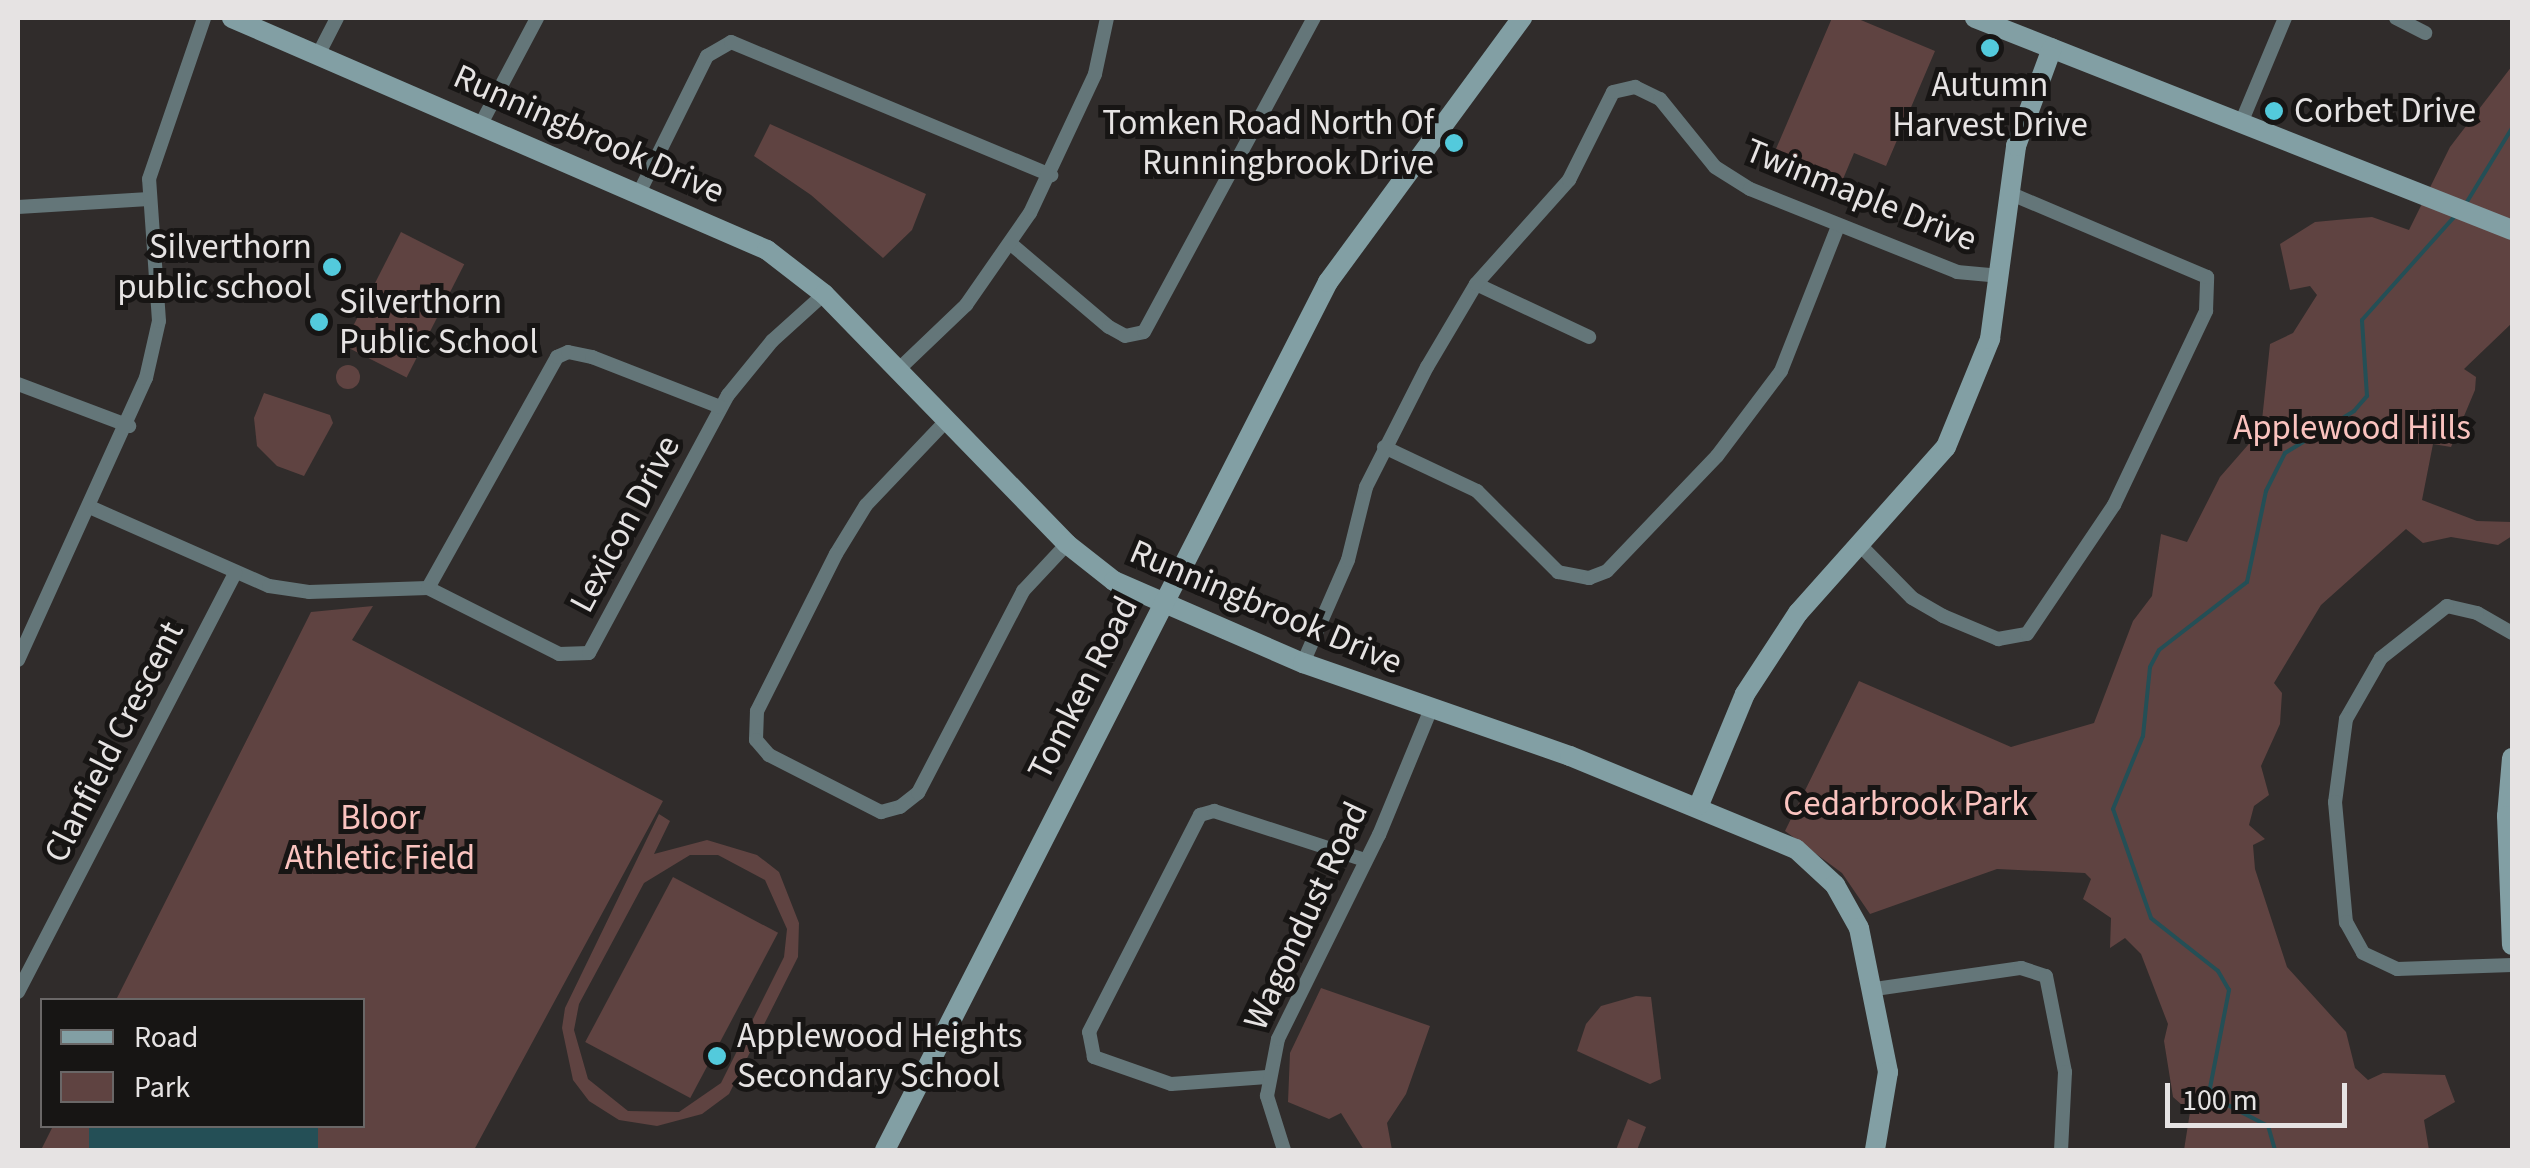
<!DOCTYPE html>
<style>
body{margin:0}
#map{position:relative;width:2530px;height:1168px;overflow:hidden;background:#302c2b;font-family:"Source Sans 3",sans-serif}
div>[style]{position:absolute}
.green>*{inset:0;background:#5f4341;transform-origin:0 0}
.round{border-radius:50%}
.water>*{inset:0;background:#244f56;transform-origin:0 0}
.stream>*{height:4px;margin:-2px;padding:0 2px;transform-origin:2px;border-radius:2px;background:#244f56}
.street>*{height:14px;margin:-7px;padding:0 7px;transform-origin:7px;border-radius:7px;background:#647679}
.secondary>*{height:20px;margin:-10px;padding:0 10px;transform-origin:10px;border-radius:10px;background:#829fa4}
.dots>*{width:28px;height:28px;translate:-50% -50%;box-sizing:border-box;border:5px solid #171514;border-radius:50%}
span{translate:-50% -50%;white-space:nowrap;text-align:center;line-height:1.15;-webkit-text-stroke:10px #171514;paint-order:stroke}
.poi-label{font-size:35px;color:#e6e3e3}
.left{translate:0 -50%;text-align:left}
.right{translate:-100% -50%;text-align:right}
.street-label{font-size:35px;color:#e6e3e3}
.park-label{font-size:35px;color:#fac3bf}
.frame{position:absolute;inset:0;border:20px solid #e6e3e3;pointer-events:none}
.legend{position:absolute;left:40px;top:998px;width:325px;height:130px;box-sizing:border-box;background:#171514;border:2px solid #6a6767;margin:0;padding:12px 18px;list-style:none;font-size:30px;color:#e6e3e3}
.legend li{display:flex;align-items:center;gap:20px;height:50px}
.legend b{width:50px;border:2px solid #6a6767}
.scale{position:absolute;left:2165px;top:1083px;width:182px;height:45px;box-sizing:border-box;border:5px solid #e6e3e3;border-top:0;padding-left:12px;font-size:30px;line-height:35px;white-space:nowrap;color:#e6e3e3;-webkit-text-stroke:8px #171514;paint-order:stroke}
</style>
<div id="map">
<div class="green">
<div style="clip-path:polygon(1832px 18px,1856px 18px,1935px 51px,1886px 166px,1854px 153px,1835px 198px,1767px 170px)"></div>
<div style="clip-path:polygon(2512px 66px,2512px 323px,2464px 369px,2476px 377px,2475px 390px,2451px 447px,2433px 444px,2422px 500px,2477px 521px,2512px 522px,2512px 536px,2498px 545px,2451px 537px,2423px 543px,2406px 529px,2321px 605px,2274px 683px,2282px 693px,2280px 724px,2261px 766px,2269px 795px,2254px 806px,2249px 825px,2265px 839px,2253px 845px,2255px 869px,2287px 967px,2346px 1032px,2355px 1068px,2368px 1080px,2383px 1073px,2445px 1075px,2455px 1102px,2424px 1120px,2429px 1150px,2184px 1150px,2190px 1112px,2173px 1097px,2164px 1041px,2168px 1024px,2141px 954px,2125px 938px,2110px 948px,2111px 918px,2083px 899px,2091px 879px,2085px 873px,1997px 869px,1870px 914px,1842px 873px,1785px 831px,1859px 681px,2011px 747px,2094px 723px,2133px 621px,2152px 596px,2161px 534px,2187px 542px,2220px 477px,2261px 430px,2270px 344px,2293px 333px,2317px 295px,2310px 286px,2290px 290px,2280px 244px,2315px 222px,2347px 219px,2372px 217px,2409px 230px,2450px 147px)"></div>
<div style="clip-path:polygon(770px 124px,926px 194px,912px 230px,883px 258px,811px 195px,754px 156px)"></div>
<div style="left:401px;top:232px;width:71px;height:127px;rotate:27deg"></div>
<div class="round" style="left:336px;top:365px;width:24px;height:24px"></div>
<div style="clip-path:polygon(264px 393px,330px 415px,333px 423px,304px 476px,277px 466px,257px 446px,254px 418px)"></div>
<div style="clip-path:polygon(373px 606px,352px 640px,663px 801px,474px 1150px,41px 1150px,53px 1126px,362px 1126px,362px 1000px,116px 1000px,311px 612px)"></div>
<div style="clip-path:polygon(evenodd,659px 814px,670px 821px,654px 854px,707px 840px,757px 855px,779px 872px,799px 923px,798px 957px,729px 1094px,702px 1114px,657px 1126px,619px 1120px,589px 1101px,573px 1080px,562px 1028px,565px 1008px,659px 814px,690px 855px,718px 855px,765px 880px,787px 929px,784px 957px,721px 1083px,679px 1112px,628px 1111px,588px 1079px,574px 1030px,579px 1004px,644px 883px,690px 855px)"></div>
<div style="left:673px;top:877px;width:119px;height:187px;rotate:28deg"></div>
<div style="clip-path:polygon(1321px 988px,1430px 1026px,1406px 1094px,1387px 1123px,1392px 1150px,1364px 1150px,1341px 1113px,1329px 1119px,1288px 1102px,1290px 1053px)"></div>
<div style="clip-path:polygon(1636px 996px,1651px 997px,1661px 1079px,1650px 1084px,1577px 1051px,1586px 1024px,1601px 1006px)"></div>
<div style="clip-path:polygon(1628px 1119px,1646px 1127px,1637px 1150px,1616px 1150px)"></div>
</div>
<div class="water">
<div style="left:89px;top:1126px;width:229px;height:27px"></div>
</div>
<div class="stream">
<div style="left:2465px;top:205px;width:90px;rotate:-58.6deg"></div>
<div style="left:2275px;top:1150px;width:25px;rotate:-106deg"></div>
<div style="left:2268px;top:1126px;width:56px;rotate:-152.5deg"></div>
<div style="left:2218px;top:1100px;width:14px;rotate:-124deg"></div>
<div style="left:2210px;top:1088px;width:100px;rotate:-79deg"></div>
<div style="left:2229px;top:990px;width:22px;rotate:-120deg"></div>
<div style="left:2218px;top:971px;width:85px;rotate:-141.7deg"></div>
<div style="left:2151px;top:918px;width:115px;rotate:-109.2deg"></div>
<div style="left:2113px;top:809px;width:79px;rotate:-67.7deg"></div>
<div style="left:2143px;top:736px;width:69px;rotate:-84.2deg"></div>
<div style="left:2150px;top:667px;width:19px;rotate:-62deg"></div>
<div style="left:2159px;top:650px;width:111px;rotate:-37.7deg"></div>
<div style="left:2247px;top:582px;width:93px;rotate:-78.2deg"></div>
<div style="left:2266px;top:491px;width:42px;rotate:-63.4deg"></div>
<div style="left:2285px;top:453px;width:81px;rotate:-31.3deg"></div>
<div style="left:2354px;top:411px;width:20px;rotate:-49deg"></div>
<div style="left:2367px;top:396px;width:76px;rotate:-93.8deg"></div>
<div style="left:2362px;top:320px;width:140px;rotate:-48.2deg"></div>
</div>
<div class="street">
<div style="left:2396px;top:18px;width:33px;rotate:27deg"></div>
<div style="left:318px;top:55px;width:42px;rotate:-62.8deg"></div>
<div style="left:482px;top:122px;width:118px;rotate:-62.1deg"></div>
<div style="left:2241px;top:123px;width:114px;rotate:-67.3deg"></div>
<div style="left:638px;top:195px;width:155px;rotate:-63.6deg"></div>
<div style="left:707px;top:56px;width:28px;rotate:-30deg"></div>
<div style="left:731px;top:42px;width:347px;rotate:22.6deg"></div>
<div style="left:18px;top:207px;width:131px;rotate:-3.5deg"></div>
<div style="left:1011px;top:244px;width:128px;rotate:40.3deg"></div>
<div style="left:1109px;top:327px;width:18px;rotate:29deg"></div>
<div style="left:1125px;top:336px;width:19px;rotate:-12deg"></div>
<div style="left:1144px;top:332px;width:357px;rotate:-61.6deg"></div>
<div style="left:1476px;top:284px;width:125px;rotate:25.1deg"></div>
<div style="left:899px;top:369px;width:93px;rotate:-43.7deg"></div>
<div style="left:966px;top:305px;width:112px;rotate:-55.2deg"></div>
<div style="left:1030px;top:213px;width:153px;rotate:-64.9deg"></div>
<div style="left:1095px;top:74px;width:57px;rotate:-77.9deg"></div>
<div style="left:18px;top:384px;width:119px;rotate:20.7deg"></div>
<div style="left:947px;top:420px;width:117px;rotate:133.6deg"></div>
<div style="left:866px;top:505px;width:57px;rotate:121.5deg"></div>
<div style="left:836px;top:554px;width:176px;rotate:116.7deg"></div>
<div style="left:757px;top:711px;width:29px;rotate:92deg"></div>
<div style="left:756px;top:740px;width:20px;rotate:49deg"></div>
<div style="left:769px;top:755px;width:126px;rotate:27deg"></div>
<div style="left:881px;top:812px;width:20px;rotate:-15deg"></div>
<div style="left:900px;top:807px;width:23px;rotate:-38deg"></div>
<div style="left:918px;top:793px;width:228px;rotate:-62.5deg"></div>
<div style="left:1023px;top:591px;width:64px;rotate:-46.9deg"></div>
<div style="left:1384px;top:447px;width:103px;rotate:25.3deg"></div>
<div style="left:1477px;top:491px;width:115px;rotate:45deg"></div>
<div style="left:1558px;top:572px;width:32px;rotate:11deg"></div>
<div style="left:1589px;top:578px;width:19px;rotate:-21deg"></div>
<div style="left:1607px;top:571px;width:159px;rotate:-46.3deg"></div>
<div style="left:1717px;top:456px;width:106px;rotate:-53deg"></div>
<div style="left:1781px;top:371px;width:156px;rotate:-68.5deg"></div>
<div style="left:92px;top:508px;width:193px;rotate:23.8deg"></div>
<div style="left:269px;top:586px;width:40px;rotate:8.5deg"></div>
<div style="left:309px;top:592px;width:119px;rotate:-1.9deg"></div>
<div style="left:428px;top:588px;width:147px;rotate:26.7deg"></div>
<div style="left:559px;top:654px;width:30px;rotate:-2deg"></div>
<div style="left:589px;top:653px;width:293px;rotate:-61.7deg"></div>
<div style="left:728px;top:395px;width:70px;rotate:-50.8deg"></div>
<div style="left:772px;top:341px;width:70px;rotate:-42.1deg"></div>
<div style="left:1860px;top:545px;width:74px;rotate:45.5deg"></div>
<div style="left:1912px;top:598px;width:36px;rotate:30deg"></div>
<div style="left:1943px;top:616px;width:60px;rotate:22.7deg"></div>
<div style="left:1998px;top:639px;width:29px;rotate:-10deg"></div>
<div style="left:2027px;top:634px;width:156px;rotate:-56deg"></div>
<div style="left:2114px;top:505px;width:215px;rotate:-64.6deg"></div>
<div style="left:2206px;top:311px;width:34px;rotate:-88deg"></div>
<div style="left:2207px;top:277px;width:215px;rotate:-157deg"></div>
<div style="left:428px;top:588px;width:265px;rotate:-60.8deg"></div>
<div style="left:557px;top:357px;width:12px;rotate:-24deg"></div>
<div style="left:568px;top:352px;width:25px;rotate:12deg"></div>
<div style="left:592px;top:357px;width:137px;rotate:21.3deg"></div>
<div style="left:2512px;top:633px;width:40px;rotate:-150.3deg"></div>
<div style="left:2477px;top:613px;width:31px;rotate:-167deg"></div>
<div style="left:2447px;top:606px;width:84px;rotate:141.8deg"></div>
<div style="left:2381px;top:658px;width:70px;rotate:119.8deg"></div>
<div style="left:2346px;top:719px;width:84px;rotate:97.5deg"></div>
<div style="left:2335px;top:802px;width:121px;rotate:84.8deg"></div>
<div style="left:2346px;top:922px;width:35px;rotate:61deg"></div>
<div style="left:2363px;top:953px;width:38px;rotate:25deg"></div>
<div style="left:2397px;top:969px;width:115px;rotate:-2deg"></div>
<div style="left:18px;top:660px;width:310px;rotate:-65.6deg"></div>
<div style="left:146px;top:378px;width:58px;rotate:-77.2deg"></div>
<div style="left:159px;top:321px;width:142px;rotate:-94deg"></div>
<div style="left:149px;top:179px;width:170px;rotate:-71.1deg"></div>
<div style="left:1303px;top:663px;width:112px;rotate:-66.4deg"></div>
<div style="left:1348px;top:560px;width:75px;rotate:-76.1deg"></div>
<div style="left:1366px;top:487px;width:135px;rotate:-63.1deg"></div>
<div style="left:1427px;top:367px;width:96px;rotate:-59.4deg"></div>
<div style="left:1476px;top:284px;width:140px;rotate:-48.2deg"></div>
<div style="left:1569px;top:180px;width:98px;rotate:-63.4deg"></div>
<div style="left:1613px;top:92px;width:23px;rotate:-13deg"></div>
<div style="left:1635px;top:87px;width:28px;rotate:26deg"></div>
<div style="left:1660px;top:99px;width:87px;rotate:51deg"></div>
<div style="left:1715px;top:167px;width:41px;rotate:32.2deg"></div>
<div style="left:1750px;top:189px;width:223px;rotate:21.8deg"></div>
<div style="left:1957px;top:272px;width:44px;rotate:5.2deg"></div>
<div style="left:1875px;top:989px;width:148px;rotate:-8.2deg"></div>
<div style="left:2021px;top:968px;width:26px;rotate:18deg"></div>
<div style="left:2046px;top:976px;width:98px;rotate:78.8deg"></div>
<div style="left:2065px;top:1072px;width:78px;rotate:92.9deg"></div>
<div style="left:18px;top:992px;width:472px;rotate:-62.6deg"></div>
<div style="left:1267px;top:1077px;width:96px;rotate:175.8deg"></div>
<div style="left:1171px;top:1084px;width:82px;rotate:-160.7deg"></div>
<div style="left:1094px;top:1057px;width:25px;rotate:-101deg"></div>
<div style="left:1089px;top:1032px;width:244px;rotate:-62.9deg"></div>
<div style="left:1200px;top:815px;width:15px;rotate:-16deg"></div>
<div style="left:1214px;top:811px;width:159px;rotate:18deg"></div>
<div style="left:1284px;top:1150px;width:57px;rotate:-107.5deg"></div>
<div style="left:1267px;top:1096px;width:58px;rotate:-79.1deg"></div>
<div style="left:1278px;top:1039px;width:228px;rotate:-63.7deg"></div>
<div style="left:1379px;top:835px;width:134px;rotate:-67.6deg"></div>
</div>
<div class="secondary">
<div style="left:232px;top:18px;width:583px;rotate:23.44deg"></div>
<div style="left:767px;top:250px;width:72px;rotate:37.7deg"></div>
<div style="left:824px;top:294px;width:349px;rotate:45.8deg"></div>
<div style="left:1067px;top:544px;width:60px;rotate:38.2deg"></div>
<div style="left:1114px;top:581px;width:206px;rotate:23.5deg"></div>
<div style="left:1303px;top:663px;width:283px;rotate:19.2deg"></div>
<div style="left:1570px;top:756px;width:244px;rotate:22.4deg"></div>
<div style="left:1796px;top:849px;width:53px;rotate:42.7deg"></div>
<div style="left:1835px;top:885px;width:49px;rotate:60.8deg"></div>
<div style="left:1859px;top:928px;width:147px;rotate:78.6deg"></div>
<div style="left:1888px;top:1072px;width:79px;rotate:99.5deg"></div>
<div style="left:1975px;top:18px;width:577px;rotate:21.54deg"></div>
<div style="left:2512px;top:758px;width:58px;rotate:94.9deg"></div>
<div style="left:2507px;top:816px;width:129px;rotate:87.8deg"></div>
<div style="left:1699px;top:805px;width:120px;rotate:-67.5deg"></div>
<div style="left:1745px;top:694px;width:97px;rotate:-56.8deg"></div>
<div style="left:1798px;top:613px;width:222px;rotate:-48.3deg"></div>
<div style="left:1946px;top:447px;width:117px;rotate:-67.8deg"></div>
<div style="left:1990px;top:339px;width:195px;rotate:-82.3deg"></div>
<div style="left:2016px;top:146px;width:104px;rotate:-69.8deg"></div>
<div style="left:885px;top:1150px;width:975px;rotate:-62.96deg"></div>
<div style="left:1328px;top:282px;width:328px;rotate:-53.7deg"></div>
</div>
<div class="dots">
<div style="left:1990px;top:48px;background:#53cadc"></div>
<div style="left:2274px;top:111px;background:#53cadc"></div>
<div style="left:1454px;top:143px;background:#53cadc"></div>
<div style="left:332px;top:267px;background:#53cadc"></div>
<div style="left:319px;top:322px;background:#53cadc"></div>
<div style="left:717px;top:1056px;background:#53cadc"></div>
</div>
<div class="poi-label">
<span style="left:1990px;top:105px">Autumn<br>Harvest Drive</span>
<span class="left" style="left:2294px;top:111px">Corbet Drive</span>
<span class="right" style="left:1434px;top:143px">Tomken Road North Of<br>Runningbrook Drive</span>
<span class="right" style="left:312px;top:267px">Silverthorn<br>public school</span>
<span class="left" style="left:339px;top:322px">Silverthorn<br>Public School</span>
<span class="left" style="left:737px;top:1056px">Applewood Heights<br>Secondary School</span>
</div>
<div class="street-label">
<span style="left:589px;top:134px;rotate:24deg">Runningbrook Drive</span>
<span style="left:1861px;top:195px;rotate:22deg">Twinmaple Drive</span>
<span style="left:625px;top:524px;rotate:-62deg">Lexicon Drive</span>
<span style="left:1266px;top:607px;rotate:23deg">Runningbrook Drive</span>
<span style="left:1083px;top:688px;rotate:-63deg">Tomken Road</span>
<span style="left:114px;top:742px;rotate:-63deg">Clanfield Crescent</span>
<span style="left:1306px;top:916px;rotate:-65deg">Wagondust Road</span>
</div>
<div class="park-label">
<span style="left:2352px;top:428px">Applewood Hills</span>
<span style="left:1906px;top:804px">Cedarbrook Park</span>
<span style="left:380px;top:838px">Bloor<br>Athletic Field</span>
</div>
<div class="frame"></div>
<ul class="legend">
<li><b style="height:12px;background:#829fa4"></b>Road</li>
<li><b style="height:28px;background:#5f4341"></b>Park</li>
</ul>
<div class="scale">100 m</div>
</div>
